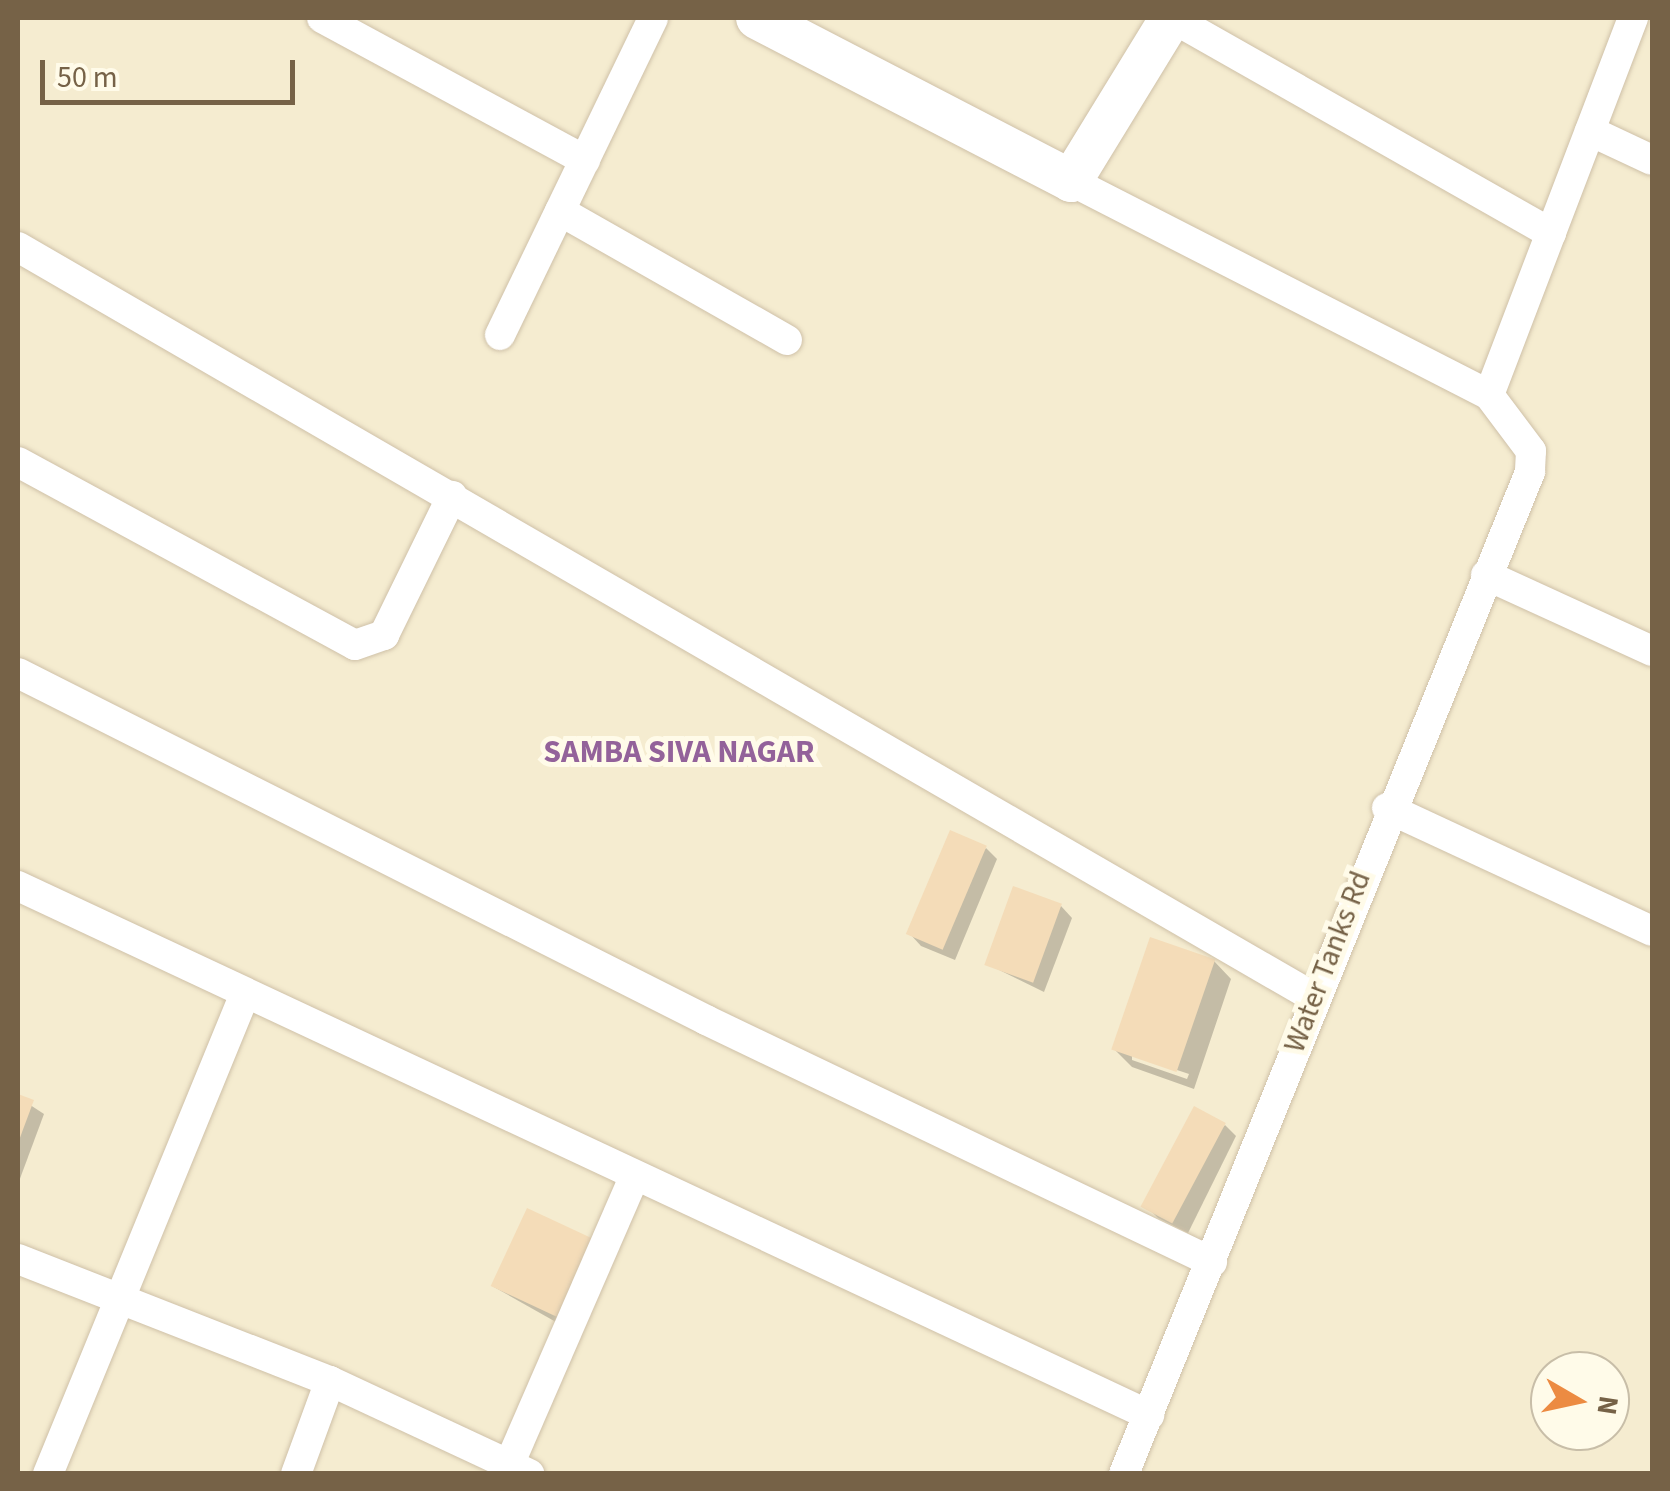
<!DOCTYPE html>
<style>
body{margin:0}
#map{position:relative;width:1670px;height:1491px;overflow:hidden;background:#fdf8e2;font-family:"Source Sans 3",sans-serif}
div>[style]{position:absolute}
.residential>*{inset:0;background:#f5ecd0}
.shadow>*{inset:0;background:#0003}
.building>*{inset:0;background:#f4dcb8;transform-origin:0 0}
.roads{filter:drop-shadow(0 0 2px #cfc1a8) drop-shadow(0 0 2px #cfc1a8)}
.street>*{height:30px;margin:-15px;padding:0 15px;transform-origin:15px;border-radius:15px;background:#fff}
.secondary>*{height:42px;margin:-21px;padding:0 21px;transform-origin:21px;border-radius:21px;background:#fff}
span{translate:-50% -50%;white-space:nowrap;text-align:center;line-height:1.15;-webkit-text-stroke:10px #fffbe9;paint-order:stroke}
.street-label{font-size:30px;color:#766247}
.neighbourhood-label{font-size:32px;color:#93629a;font-weight:700}
.frame{position:absolute;inset:0;border:20px solid #766247;pointer-events:none}
.north{position:absolute;left:1530px;top:1351px;width:100px;height:100px;box-sizing:border-box;background:#fffbe9;border:2px solid #c8bea8;border-radius:50%;rotate:99deg;font-size:28px;font-weight:700;line-height:40px;text-align:center;color:#766247}
.north::after{content:'';display:block;margin:auto;width:35px;height:45px;background:#ec8b42;clip-path:polygon(50% 0,100% 100%,50% 72%,0 100%)}
.scale{position:absolute;left:40px;top:60px;width:255px;height:45px;box-sizing:border-box;border:5px solid #766247;border-top:0;padding-left:12px;font-size:30px;line-height:35px;white-space:nowrap;color:#766247;-webkit-text-stroke:8px #fffbe9;paint-order:stroke}
</style>
<div id="map">
<div class="residential">
<div style="clip-path:polygon(evenodd,18px 18px,1652px 18px,1652px 1473px,18px 1473px,18px 18px,1550px 1371px,1610px 1371px,1610px 1431px,1550px 1431px,1550px 1371px)"></div>
</div>
<div class="shadow">
<div style="clip-path:polygon(986px 848px,997px 859px,955px 960px,921px 946px,910px 934px)"></div>
<div style="clip-path:polygon(1061px 906px,1072px 918px,1044px 992px,987px 964px)"></div>
<div style="clip-path:polygon(evenodd,1214px 961px,1231px 979px,1194px 1089px,1132px 1067px,1115px 1050px,1214px 961px,1132px 1055px,1189px 1074px,1187px 1079px,1132px 1060px,1132px 1055px)"></div>
<div style="clip-path:polygon(18px 1097px,44px 1114px,18px 1184px)"></div>
<div style="clip-path:polygon(1225px 1125px,1236px 1136px,1188px 1233px,1158px 1218px,1147px 1207px)"></div>
<div style="clip-path:polygon(528px 1212px,579px 1335px,494px 1287px)"></div>
</div>
<div class="building">
<div style="left:950px;top:830px;width:40px;height:113px;rotate:23deg"></div>
<div style="left:1013px;top:886px;width:52px;height:84px;rotate:20deg"></div>
<div style="left:1150px;top:937px;width:69px;height:119px;rotate:19deg"></div>
<div style="clip-path:polygon(18px 1094px,34px 1100px,18px 1143px)"></div>
<div style="left:1194px;top:1106px;width:36px;height:114px;rotate:28deg"></div>
<div style="left:527px;top:1208px;width:77px;height:86px;rotate:25deg"></div>
</div>
<div class="roads">
<div class="street">
<div style="left:322px;top:18px;width:299px;rotate:28.4deg"></div>
<div style="left:1172px;top:18px;width:436px;rotate:29.6deg"></div>
<div style="left:1590px;top:131px;width:68px;rotate:25.1deg"></div>
<div style="left:1071px;top:181px;width:470px;rotate:27.1deg"></div>
<div style="left:1489px;top:395px;width:70px;rotate:53.1deg"></div>
<div style="left:1531px;top:451px;width:21px;rotate:93deg"></div>
<div style="left:1530px;top:472px;width:1081px;rotate:112.06deg"></div>
<div style="left:560px;top:211px;width:261px;rotate:29.6deg"></div>
<div style="left:18px;top:247px;width:1499px;rotate:30.07deg"></div>
<div style="left:500px;top:335px;width:352px;rotate:-64.2deg"></div>
<div style="left:1489px;top:395px;width:404px;rotate:-69.1deg"></div>
<div style="left:18px;top:462px;width:383px;rotate:28.5deg"></div>
<div style="left:355px;top:645px;width:31px;rotate:-19deg"></div>
<div style="left:384px;top:635px;width:155px;rotate:-63.9deg"></div>
<div style="left:1486px;top:575px;width:183px;rotate:24.6deg"></div>
<div style="left:18px;top:673px;width:771px;rotate:26.76deg"></div>
<div style="left:706px;top:1020px;width:561px;rotate:25.56deg"></div>
<div style="left:1387px;top:808px;width:292px;rotate:24.9deg"></div>
<div style="left:18px;top:886px;width:1249px;rotate:25.07deg"></div>
<div style="left:18px;top:1259px;width:335px;rotate:21.4deg"></div>
<div style="left:330px;top:1381px;width:220px;rotate:25deg"></div>
<div style="left:48px;top:1474px;width:517px;rotate:-67.7deg"></div>
<div style="left:296px;top:1474px;width:99px;rotate:-69.9deg"></div>
<div style="left:505px;top:1474px;width:324px;rotate:-66.5deg"></div>
</div>
<div class="secondary">
<div style="left:757px;top:18px;width:354px;rotate:27.4deg"></div>
<div style="left:1071px;top:181px;width:191px;rotate:-58.5deg"></div>
</div>
</div>
<div class="street-label">
<span style="left:1328px;top:962px;rotate:-69deg">Water Tanks Rd</span>
</div>
<div class="neighbourhood-label">
<span style="left:679px;top:752px">SAMBA SIVA NAGAR</span>
</div>
<div class="frame"></div>
<div class="north">N</div>
<div class="scale">50 m</div>
</div>
